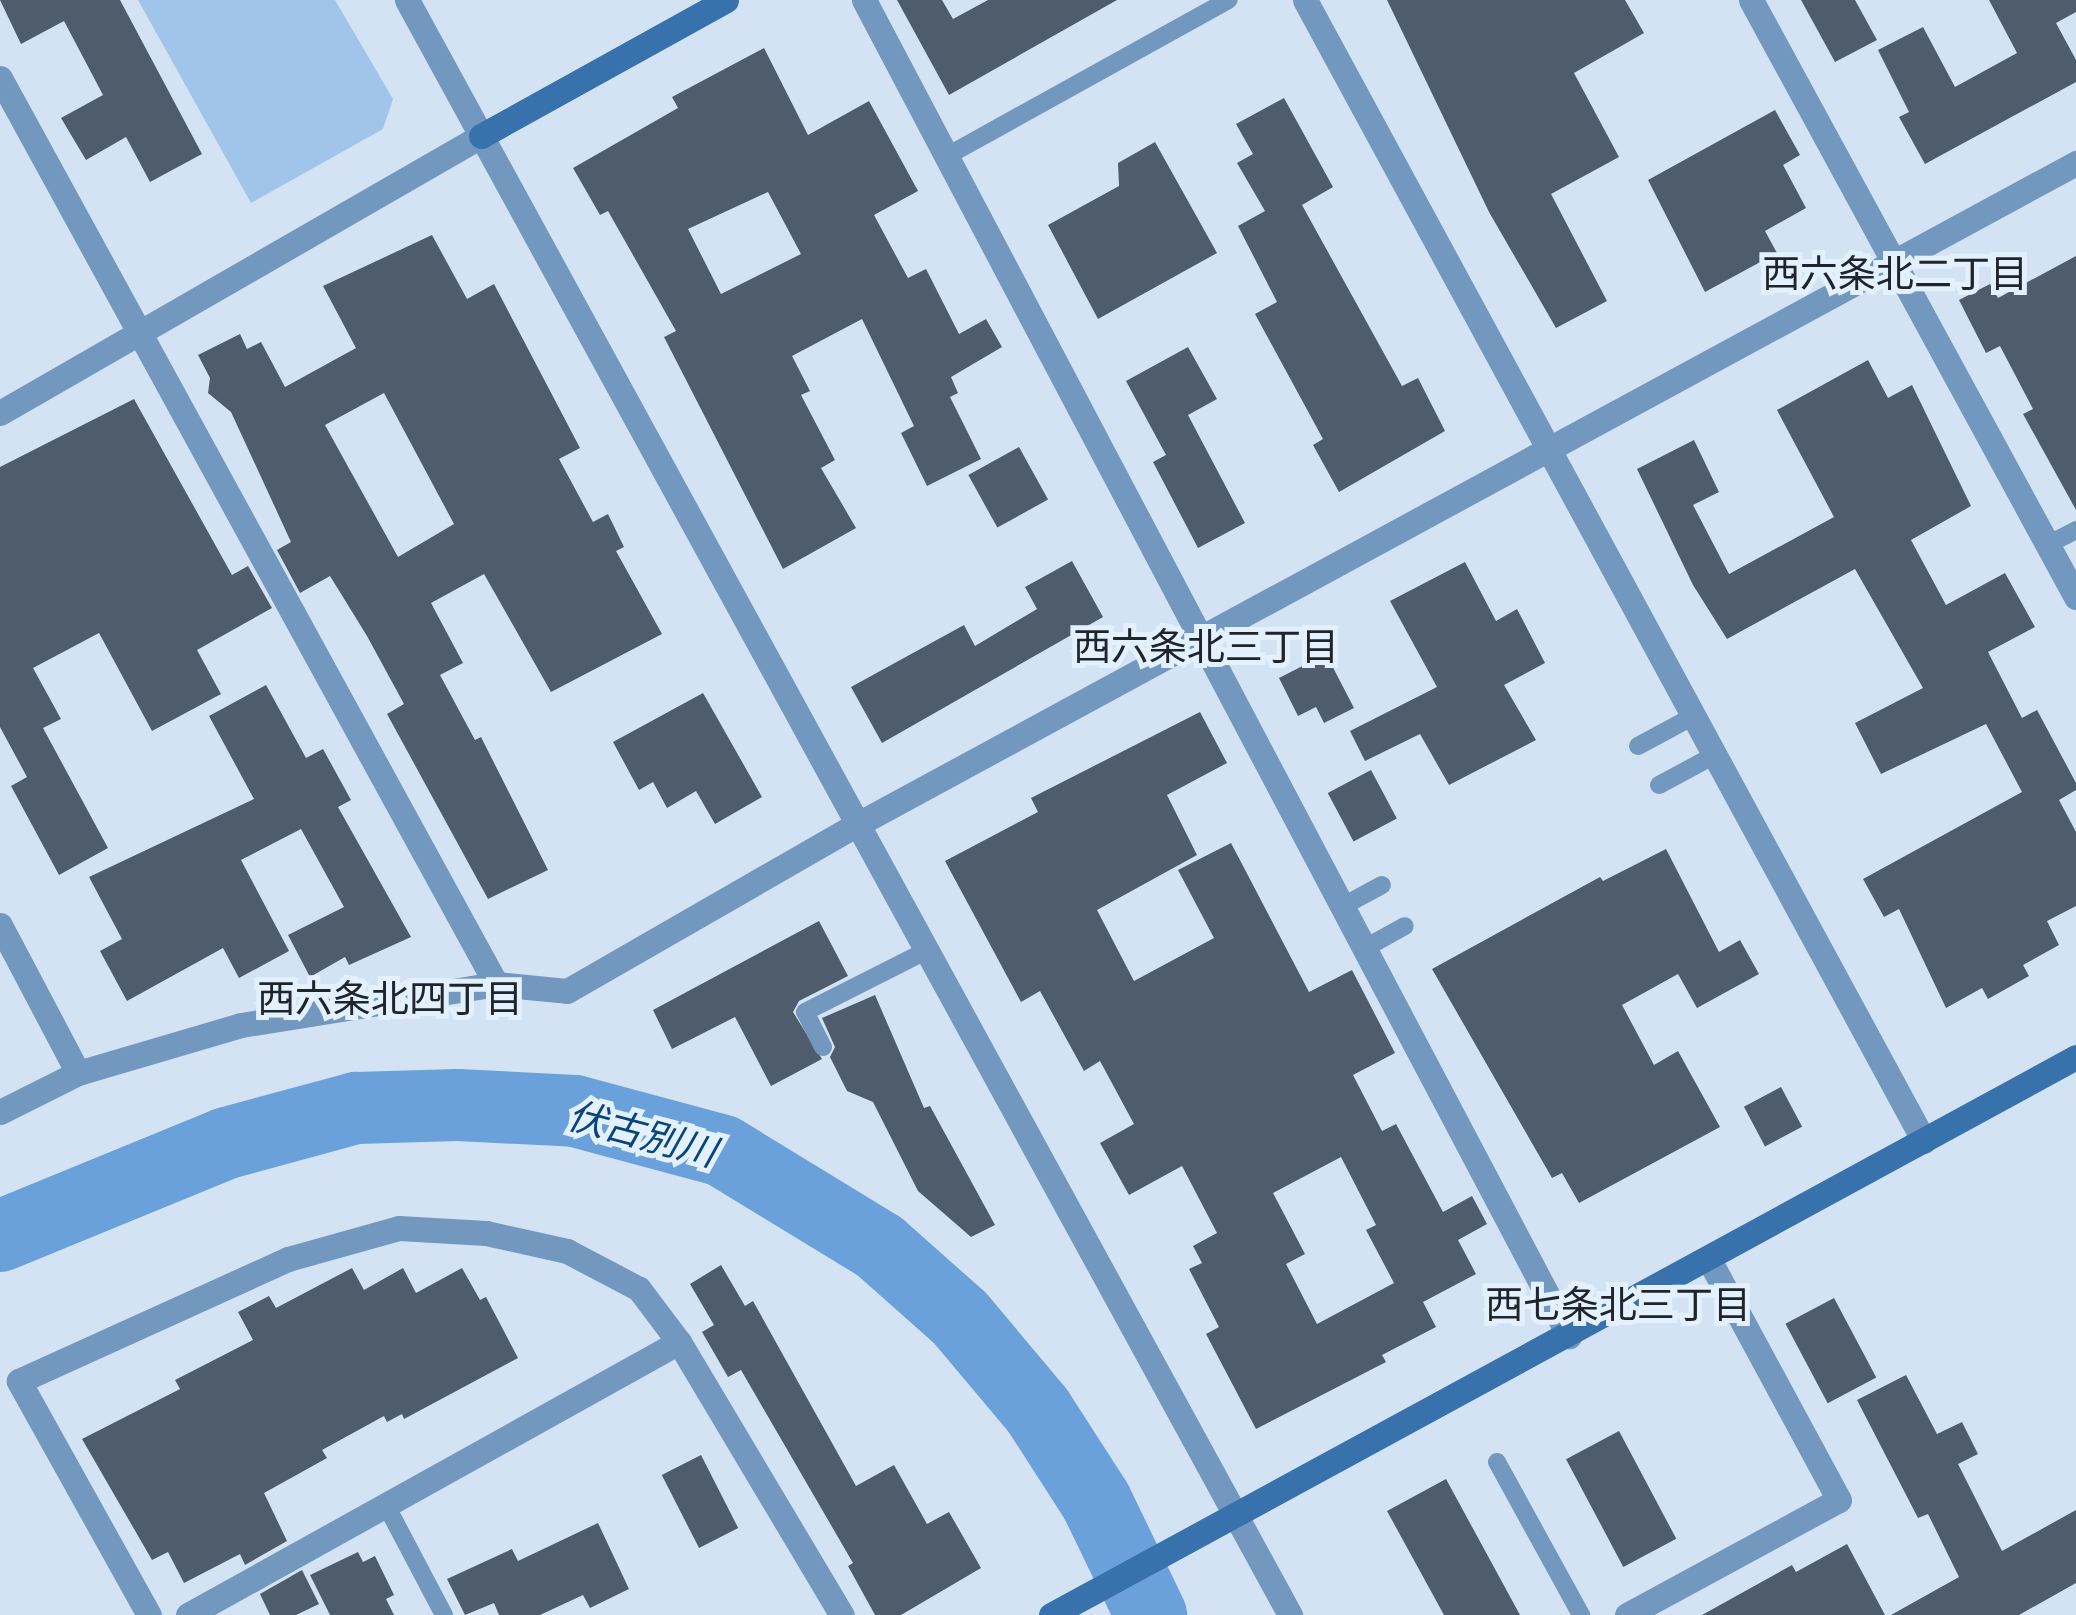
<!DOCTYPE html>
<meta charset="utf-8">
<style>
body{margin:0}
#map{position:relative;width:2076px;height:1615px;overflow:hidden;background:#d4e3f4;font-family:Jost,"Noto Sans JP",sans-serif}
div>[style]{position:absolute}
.green>*{inset:0;background:#a0c4ea}
.river>*{height:72px;margin:-36px;padding:0 36px;transform-origin:36px;border-radius:36px;background:#6ba1da}
.building>*{inset:0;background:#4f5c6b;transform-origin:0 0}
.lane>*{height:18px;margin:-9px;padding:0 9px;transform-origin:9px;border-radius:9px;background:#7298c0}
.street>*{height:25px;margin:-12.5px;padding:0 12.5px;transform-origin:12.5px;border-radius:12.5px;background:#7298c0}
.secondary>*{height:25px;margin:-12.5px;padding:0 12.5px;transform-origin:12.5px;border-radius:12.5px;background:#3872ad}
span{translate:-50% -50%;white-space:nowrap;text-align:center;line-height:1.15;-webkit-text-stroke:10px #e3f0fd;paint-order:stroke}
.neighbourhood-label{font-size:38px;color:#20252b}
.water-label{font-size:38px;color:#07457a;font-style:italic}
</style>
<div id="map">
<div class="green">
<div style="clip-path:polygon(138px 0,335px 0,393px 99px,383px 129px,251px 203px)"></div>
</div>
<div class="river">
<div style="left:0;top:1236px;width:245px;rotate:-22.3deg"></div>
<div style="left:227px;top:1143px;width:134px;rotate:-15.2deg"></div>
<div style="left:356px;top:1108px;width:102px;rotate:-1.7deg"></div>
<div style="left:458px;top:1105px;width:117px;rotate:2.9deg"></div>
<div style="left:575px;top:1111px;width:153px;rotate:15.1deg"></div>
<div style="left:723px;top:1151px;width:184px;rotate:31.4deg"></div>
<div style="left:880px;top:1247px;width:107px;rotate:41.6deg"></div>
<div style="left:960px;top:1318px;width:121px;rotate:50deg"></div>
<div style="left:1038px;top:1411px;width:107px;rotate:57.2deg"></div>
<div style="left:1096px;top:1501px;width:127px;rotate:64.2deg"></div>
</div>
<div class="building">
<div style="clip-path:polygon(0 0,120px 0,202px 154px,150px 182px,126px 137px,86px 160px,61px 118px,103px 95px,64px 21px,21px 44px)"></div>
<div style="clip-path:polygon(897px 0,942px 0,953px 19px,988px 0,1117px 0,949px 95px)"></div>
<div style="clip-path:polygon(1387px 0,1625px 0,1644px 33px,1574px 73px,1619px 157px,1551px 194px,1607px 301px,1556px 328px,1489px 212px)"></div>
<div style="clip-path:polygon(1801px 0,1855px 0,1877px 40px,1835px 62px)"></div>
<div style="clip-path:polygon(1989px 0,2076px 0,2076px 12px,2056px 23px,2076px 60px,2076px 82px,1925px 164px,1899px 117px,1909px 112px,1878px 50px,1923px 27px,1955px 87px,2017px 53px)"></div>
<div style="clip-path:polygon(evenodd,764px 48px,808px 135px,869px 101px,918px 191px,874px 215px,908px 278px,926px 269px,959px 334px,986px 319px,1002px 347px,951px 377px,958px 393px,950px 397px,981px 459px,927px 486px,901px 433px,914px 426px,862px 319px,792px 356px,810px 391px,801px 395px,835px 460px,821px 468px,856px 528px,783px 569px,664px 337px,676px 331px,608px 211px,600px 215px,573px 168px,678px 108px,672px 97px,764px 48px,768px 192px,801px 254px,721px 294px,688px 229px,768px 192px)"></div>
<div style="clip-path:polygon(1284px 98px,1333px 187px,1302px 205px,1402px 386px,1418px 378px,1445px 431px,1339px 492px,1313px 445px,1323px 439px,1255px 314px,1277px 302px,1238px 226px,1265px 211px,1237px 163px,1253px 154px,1236px 124px)"></div>
<div style="clip-path:polygon(1775px 110px,1800px 155px,1783px 165px,1806px 208px,1765px 231px,1777px 253px,1705px 292px,1648px 180px)"></div>
<div style="clip-path:polygon(1155px 142px,1217px 253px,1098px 319px,1048px 225px,1119px 186px,1118px 163px)"></div>
<div style="clip-path:polygon(evenodd,432px 235px,467px 299px,494px 284px,580px 448px,559px 459px,593px 522px,608px 514px,624px 547px,616px 551px,662px 634px,551px 692px,484px 574px,431px 603px,463px 663px,440px 675px,475px 740px,481px 737px,548px 870px,488px 899px,387px 714px,404px 704px,367px 636px,330px 576px,300px 593px,277px 550px,291px 542px,231px 412px,208px 393px,210px 378px,198px 355px,240px 334px,247px 349px,261px 342px,285px 387px,356px 348px,323px 286px,432px 235px,384px 393px,454px 524px,398px 557px,325px 425px,384px 393px)"></div>
<div style="clip-path:polygon(2076px 256px,2076px 510px,2023px 414px,2033px 409px,2000px 346px,1986px 353px,1959px 300px,1990px 284px,1998px 298px)"></div>
<div style="clip-path:polygon(1188px 347px,1217px 399px,1188px 415px,1245px 523px,1198px 548px,1153px 462px,1166px 455px,1126px 381px)"></div>
<div style="clip-path:polygon(1868px 360px,1888px 398px,1912px 385px,1971px 506px,1911px 540px,1946px 605px,2005px 573px,2035px 627px,1988px 652px,2022px 718px,2037px 710px,2076px 783px,2076px 790px,2059px 800px,2076px 832px,2076px 906px,2047px 921px,2059px 945px,2023px 965px,2029px 976px,1988px 999px,1982px 988px,1946px 1008px,1899px 909px,1884px 917px,1863px 879px,2022px 792px,1986px 724px,1881px 774px,1855px 723px,1923px 688px,1855px 569px,1727px 639px,1693px 585px,1637px 469px,1694px 440px,1719px 492px,1693px 505px,1729px 574px,1834px 517px,1777px 410px)"></div>
<div style="clip-path:polygon(134px 399px,232px 575px,248px 566px,272px 608px,197px 650px,221px 694px,152px 731px,99px 633px,33px 668px,61px 719px,43px 728px,108px 848px,59px 875px,11px 786px,27px 777px,0 727px,0 467px)"></div>
<div style="left:1019px;top:447px;width:60px;height:58px;rotate:61deg"></div>
<div style="clip-path:polygon(1072px 561px,1103px 617px,882px 743px,851px 687px,964px 625px,975px 646px,1037px 609px,1025px 587px)"></div>
<div style="clip-path:polygon(1465px 562px,1496px 621px,1517px 609px,1545px 663px,1504px 685px,1536px 740px,1449px 785px,1420px 734px,1365px 761px,1350px 731px,1437px 687px,1390px 601px)"></div>
<div style="clip-path:polygon(1326px 654px,1354px 708px,1324px 723px,1316px 707px,1298px 716px,1279px 678px)"></div>
<div style="clip-path:polygon(266px 685px,306px 758px,323px 749px,351px 800px,338px 807px,411px 937px,349px 965px,345px 957px,310px 977px,288px 935px,344px 907px,301px 829px,241px 860px,289px 951px,239px 978px,223px 948px,127px 1001px,100px 951px,122px 939px,89px 877px,254px 799px,209px 716px)"></div>
<div style="clip-path:polygon(703px 693px,762px 797px,715px 824px,696px 791px,667px 808px,653px 782px,639px 790px,613px 742px)"></div>
<div style="clip-path:polygon(evenodd,1200px 712px,1227px 763px,1167px 795px,1197px 855px,1097px 910px,1134px 981px,1214px 938px,1178px 870px,1231px 843px,1309px 992px,1352px 970px,1395px 1053px,1353px 1075px,1382px 1131px,1396px 1124px,1443px 1212px,1472px 1196px,1487px 1224px,1458px 1240px,1476px 1274px,1423px 1302px,1436px 1327px,1382px 1355px,1386px 1362px,1256px 1429px,1206px 1334px,1219px 1327px,1189px 1269px,1202px 1263px,1193px 1246px,1217px 1233px,1182px 1166px,1129px 1195px,1100px 1143px,1134px 1124px,1100px 1061px,1084px 1071px,1040px 991px,1021px 1002px,945px 861px,1038px 812px,1031px 798px,1200px 712px,1341px 1157px,1376px 1225px,1366px 1230px,1394px 1283px,1317px 1324px,1286px 1264px,1305px 1254px,1273px 1193px,1341px 1157px)"></div>
<div style="left:1371px;top:770px;width:55px;height:49px;rotate:62deg"></div>
<div style="clip-path:polygon(1666px 849px,1719px 952px,1740px 940px,1759px 974px,1697px 1008px,1678px 974px,1622px 1005px,1654px 1065px,1678px 1051px,1720px 1127px,1579px 1203px,1562px 1173px,1552px 1178px,1432px 969px,1600px 877px,1603px 881px)"></div>
<div style="clip-path:polygon(819px 921px,848px 976px,799px 1001px,793px 1012px,822px 1059px,771px 1086px,735px 1017px,672px 1049px,653px 1010px)"></div>
<div style="clip-path:polygon(875px 995px,924px 1108px,930px 1106px,995px 1225px,971px 1237px,918px 1191px,873px 1102px,847px 1091px,830px 1057px,835px 1047px,822px 1018px)"></div>
<div style="left:1781px;top:1087px;width:45px;height:42px;rotate:62deg"></div>
<div style="clip-path:polygon(721px 1265px,745px 1306px,753px 1301px,856px 1486px,894px 1465px,927px 1524px,949px 1512px,981px 1568px,901px 1615px,875px 1615px,848px 1566px,853px 1563px,741px 1370px,728px 1377px,702px 1332px,714px 1325px,690px 1284px)"></div>
<div style="clip-path:polygon(352px 1268px,364px 1290px,403px 1268px,416px 1293px,462px 1268px,480px 1300px,486px 1297px,518px 1358px,404px 1419px,402px 1414px,387px 1422px,384px 1416px,322px 1450px,327px 1458px,264px 1493px,287px 1541px,245px 1565px,240px 1554px,184px 1583px,168px 1552px,152px 1560px,82px 1439px,180px 1389px,175px 1380px,253px 1340px,238px 1312px,269px 1296px,276px 1308px)"></div>
<div style="left:1834px;top:1298px;width:90px;height:55px;rotate:62deg"></div>
<div style="clip-path:polygon(1906px 1375px,1937px 1434px,1962px 1422px,1978px 1454px,1958px 1464px,2002px 1551px,2076px 1510px,2076px 1583px,2019px 1615px,1891px 1615px,1959px 1577px,1928px 1514px,1918px 1518px,1857px 1400px)"></div>
<div style="left:1619px;top:1431px;width:122px;height:60px;rotate:62deg"></div>
<div style="left:701px;top:1455px;width:82px;height:44px;rotate:63deg"></div>
<div style="clip-path:polygon(1446px 1479px,1520px 1615px,1444px 1615px,1387px 1511px)"></div>
<div style="clip-path:polygon(598px 1523px,629px 1589px,590px 1608px,583px 1595px,540px 1615px,499px 1615px,494px 1603px,465px 1615px,447px 1579px,512px 1549px,518px 1561px)"></div>
<div style="clip-path:polygon(1847px 1544px,1885px 1615px,1702px 1615px,1792px 1565px,1796px 1572px)"></div>
<div style="clip-path:polygon(358px 1552px,363px 1562px,375px 1556px,394px 1595px,386px 1599px,394px 1615px,330px 1615px,310px 1575px)"></div>
<div style="clip-path:polygon(302px 1570px,319px 1604px,296px 1615px,270px 1615px,260px 1594px)"></div>
</div>
<div class="lane">
<div style="left:947px;top:156px;width:322px;rotate:-29deg"></div>
<div style="left:2047px;top:545px;width:33px;rotate:-27deg"></div>
<div style="left:1638px;top:746px;width:59px;rotate:-28.3deg"></div>
<div style="left:1659px;top:785px;width:59px;rotate:-28.3deg"></div>
<div style="left:1345px;top:905px;width:42px;rotate:-28.4deg"></div>
<div style="left:1367px;top:947px;width:43px;rotate:-28.9deg"></div>
<div style="left:823px;top:1047px;width:39px;rotate:-117deg"></div>
<div style="left:805px;top:1012px;width:138px;rotate:-26.8deg"></div>
<div style="left:1497px;top:1462px;width:175px;rotate:61.2deg"></div>
<div style="left:386px;top:1505px;width:124px;rotate:62.2deg"></div>
</div>
<div class="street">
<div style="left:407px;top:0;width:1841px;rotate:61.33deg"></div>
<div style="left:864px;top:0;width:1511px;rotate:62.18deg"></div>
<div style="left:1305px;top:0;width:1298px;rotate:61.52deg"></div>
<div style="left:1751px;top:0;width:680px;rotate:61.44deg"></div>
<div style="left:0;top:78px;width:1033px;rotate:61.3deg"></div>
<div style="left:0;top:413px;width:555px;rotate:-29.94deg"></div>
<div style="left:0;top:925px;width:167px;rotate:62.2deg"></div>
<div style="left:0;top:1112px;width:87px;rotate:-26.6deg"></div>
<div style="left:78px;top:1073px;width:170px;rotate:-16.4deg"></div>
<div style="left:241px;top:1025px;width:258px;rotate:-9.1deg"></div>
<div style="left:496px;top:984px;width:71px;rotate:5.6deg"></div>
<div style="left:567px;top:991px;width:336px;rotate:-29.9deg"></div>
<div style="left:858px;top:824px;width:1386px;rotate:-28.49deg"></div>
<div style="left:149px;top:1615px;width:268px;rotate:-119.1deg"></div>
<div style="left:19px;top:1381px;width:295px;rotate:-24.4deg"></div>
<div style="left:288px;top:1259px;width:115px;rotate:-15.6deg"></div>
<div style="left:399px;top:1228px;width:87px;rotate:3.3deg"></div>
<div style="left:486px;top:1233px;width:83px;rotate:12.5deg"></div>
<div style="left:567px;top:1251px;width:81px;rotate:27.8deg"></div>
<div style="left:639px;top:1289px;width:66px;rotate:53deg"></div>
<div style="left:679px;top:1342px;width:318px;rotate:59.2deg"></div>
<div style="left:188px;top:1615px;width:562px;rotate:-29.07deg"></div>
<div style="left:1627px;top:1615px;width:241px;rotate:-28.5deg"></div>
<div style="left:1839px;top:1500px;width:272px;rotate:-118.4deg"></div>
</div>
<div class="secondary">
<div style="left:481px;top:136px;width:280px;rotate:-29deg"></div>
<div style="left:1051px;top:1615px;width:1167px;rotate:-28.56deg"></div>
</div>
<div class="neighbourhood-label">
<span style="left:1895px;top:274px">西六条北二丁目</span>
<span style="left:1206px;top:647px">西六条北三丁目</span>
<span style="left:390px;top:999px">西六条北四丁目</span>
<span style="left:1618px;top:1305px">西七条北三丁目</span>
</div>
<div class="water-label">
<span style="left:642px;top:1134px;rotate:15deg">伏古別川</span>
</div>
</div>
